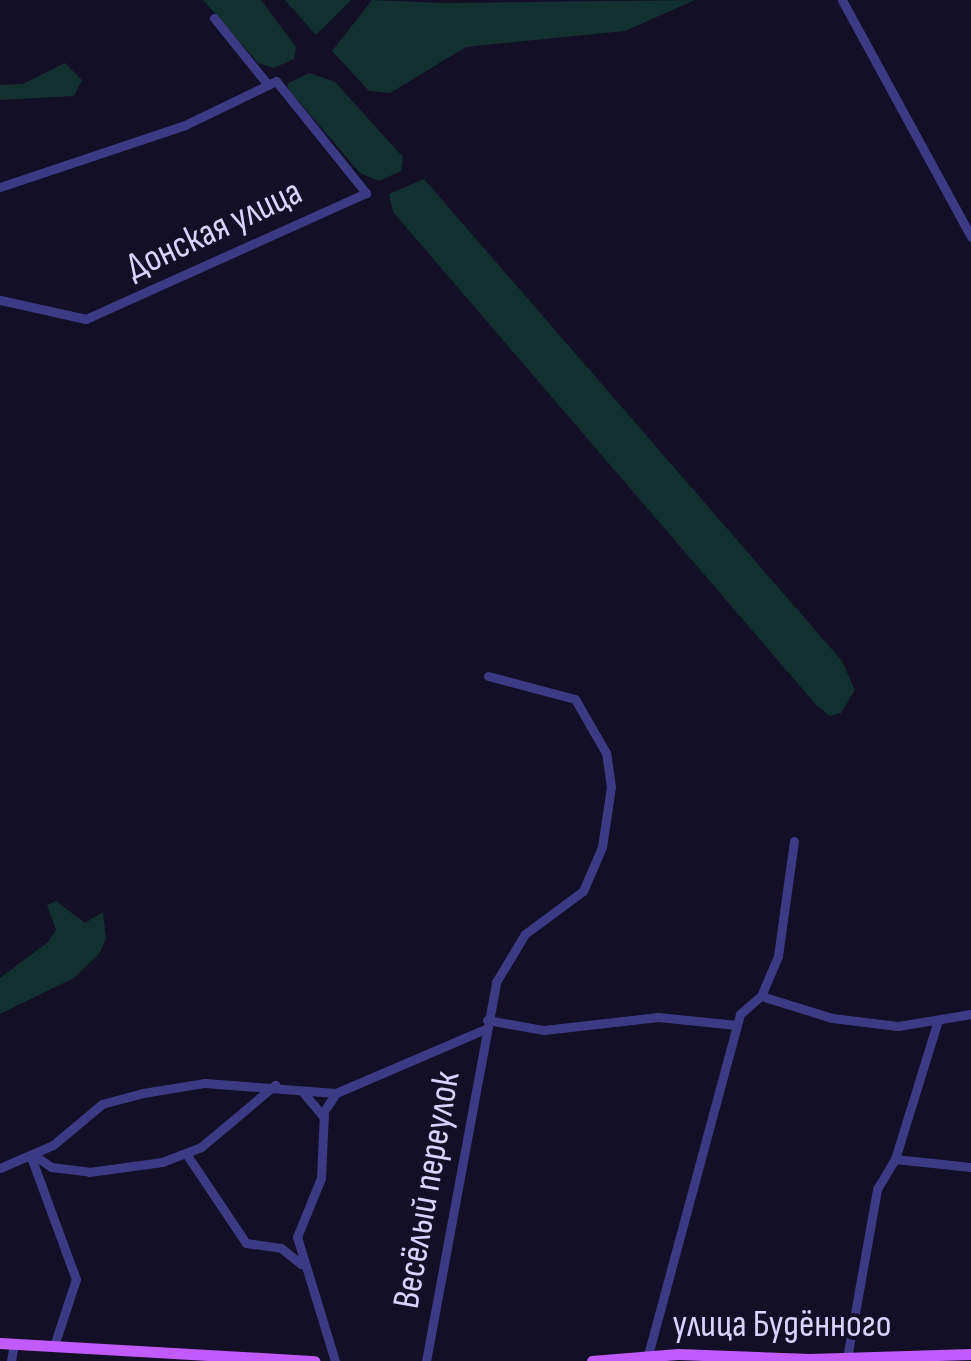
<!DOCTYPE html>
<meta charset="utf-8">
<style>
body{margin:0}
#map{position:relative;width:971px;height:1361px;overflow:hidden;background:#130f26;font-family:"Sofia Sans Condensed",sans-serif}
div>[style]{position:absolute}
.green>*{inset:0;background:#12302f}
.minor>*{height:9px;margin:-4.5px;padding:0 4.5px;transform-origin:4.5px;border-radius:4.5px;background:#3d3a85}
.major>*{height:11px;margin:-5.5px;padding:0 5.5px;transform-origin:5.5px;border-radius:5.5px;background:#c25bff}
span{translate:-50% -50%;white-space:nowrap;text-align:center;line-height:1.15;-webkit-text-stroke:8px #130f26;paint-order:stroke}
.street-label{font-size:38px;color:#d9d4ff}
</style>
<div id="map">
<div class="green">
<div style="clip-path:polygon(203px 0,261px 0,296px 47px,294px 59px,274px 68px,258px 63px)"></div>
<div style="clip-path:polygon(285px 0,351px 0,316px 35px)"></div>
<div style="clip-path:polygon(372px 0,444px 3px,695px 0,625px 31px,466px 47px,390px 93px,369px 91px,332px 51px)"></div>
<div style="clip-path:polygon(65px 63px,82px 80px,74px 96px,0 100px,0 85px,23px 84px)"></div>
<div style="clip-path:polygon(309px 73px,335px 82px,403px 157px,401px 171px,379px 181px,360px 173px,289px 90px,287px 84px)"></div>
<div style="clip-path:polygon(424px 179px,842px 661px,855px 690px,841px 713px,830px 716px,817px 706px,393px 212px,389px 194px)"></div>
<div style="clip-path:polygon(56px 901px,85px 923px,103px 912px,106px 939px,99px 954px,74px 978px,0 1014px,0 978px,48px 942px,56px 930px,47px 905px)"></div>
</div>
<div class="minor">
<div style="left:842px;top:0;width:270px;rotate:61.4deg"></div>
<div style="left:214px;top:18px;width:86px;rotate:51.1deg"></div>
<div style="left:0;top:187px;width:195px;rotate:-18.5deg"></div>
<div style="left:185px;top:125px;width:101px;rotate:-25.8deg"></div>
<div style="left:276px;top:81px;width:144px;rotate:51.2deg"></div>
<div style="left:366px;top:193px;width:307px;rotate:155.8deg"></div>
<div style="left:86px;top:319px;width:88px;rotate:-167.5deg"></div>
<div style="left:761px;top:996px;width:74px;rotate:17.2deg"></div>
<div style="left:832px;top:1018px;width:66px;rotate:6.9deg"></div>
<div style="left:898px;top:1026px;width:74px;rotate:-9.3deg"></div>
<div style="left:487px;top:1020px;width:58px;rotate:10deg"></div>
<div style="left:544px;top:1030px;width:115px;rotate:-6.5deg"></div>
<div style="left:658px;top:1017px;width:79px;rotate:5.8deg"></div>
<div style="left:302px;top:1091px;width:34px;rotate:50deg"></div>
<div style="left:32px;top:1154px;width:23px;rotate:34deg"></div>
<div style="left:51px;top:1167px;width:38px;rotate:7deg"></div>
<div style="left:89px;top:1172px;width:74px;rotate:-7.8deg"></div>
<div style="left:162px;top:1162px;width:42px;rotate:-21deg"></div>
<div style="left:201px;top:1147px;width:97px;rotate:-40deg"></div>
<div style="left:187px;top:1155px;width:106px;rotate:56.2deg"></div>
<div style="left:246px;top:1243px;width:35px;rotate:8deg"></div>
<div style="left:281px;top:1248px;width:26px;rotate:39deg"></div>
<div style="left:31px;top:1157px;width:130px;rotate:69.8deg"></div>
<div style="left:76px;top:1279px;width:71px;rotate:108.2deg"></div>
<div style="left:895px;top:1159px;width:76px;rotate:6deg"></div>
<div style="left:0;top:1168px;width:58px;rotate:-23.5deg"></div>
<div style="left:53px;top:1145px;width:64px;rotate:-39.9deg"></div>
<div style="left:102px;top:1104px;width:42px;rotate:-15deg"></div>
<div style="left:143px;top:1093px;width:63px;rotate:-9.2deg"></div>
<div style="left:205px;top:1083px;width:131px;rotate:4.4deg"></div>
<div style="left:336px;top:1093px;width:162px;rotate:-23.2deg"></div>
<div style="left:648px;top:1355px;width:353px;rotate:-74.9deg"></div>
<div style="left:740px;top:1014px;width:28px;rotate:-41deg"></div>
<div style="left:761px;top:996px;width:43px;rotate:-67deg"></div>
<div style="left:778px;top:956px;width:116px;rotate:-82.1deg"></div>
<div style="left:847px;top:1358px;width:172px;rotate:-79.9deg"></div>
<div style="left:877px;top:1189px;width:35px;rotate:-59deg"></div>
<div style="left:895px;top:1159px;width:145px;rotate:-72.8deg"></div>
<div style="left:11px;top:1361px;width:17px;rotate:-80deg"></div>
<div style="left:335px;top:1361px;width:130px;rotate:-107deg"></div>
<div style="left:297px;top:1237px;width:64px;rotate:-67.9deg"></div>
<div style="left:321px;top:1178px;width:67px;rotate:-87.4deg"></div>
<div style="left:324px;top:1111px;width:22px;rotate:-56deg"></div>
<div style="left:426px;top:1361px;width:385px;rotate:-79.5deg"></div>
<div style="left:496px;top:982px;width:56px;rotate:-58.9deg"></div>
<div style="left:525px;top:934px;width:72px;rotate:-36.6deg"></div>
<div style="left:583px;top:891px;width:48px;rotate:-66.6deg"></div>
<div style="left:602px;top:847px;width:61px;rotate:-81.5deg"></div>
<div style="left:611px;top:787px;width:34px;rotate:-98deg"></div>
<div style="left:606px;top:753px;width:62px;rotate:-119.9deg"></div>
<div style="left:575px;top:699px;width:90px;rotate:-165.2deg"></div>
</div>
<div class="major">
<div style="left:0;top:1343px;width:315px;rotate:3.3deg"></div>
<div style="left:592px;top:1361px;width:86px;rotate:-4.7deg"></div>
<div style="left:678px;top:1354px;width:132px;rotate:2.2deg"></div>
<div style="left:810px;top:1359px;width:161px;rotate:-1.8deg"></div>
</div>
<div class="street-label">
<span style="left:214px;top:230px;rotate:-25deg">Донская улица</span>
<span style="left:427px;top:1190px;rotate:-80deg">Весёлый переулок</span>
<span style="left:782px;top:1325px">улица Будённого</span>
</div>
</div>
